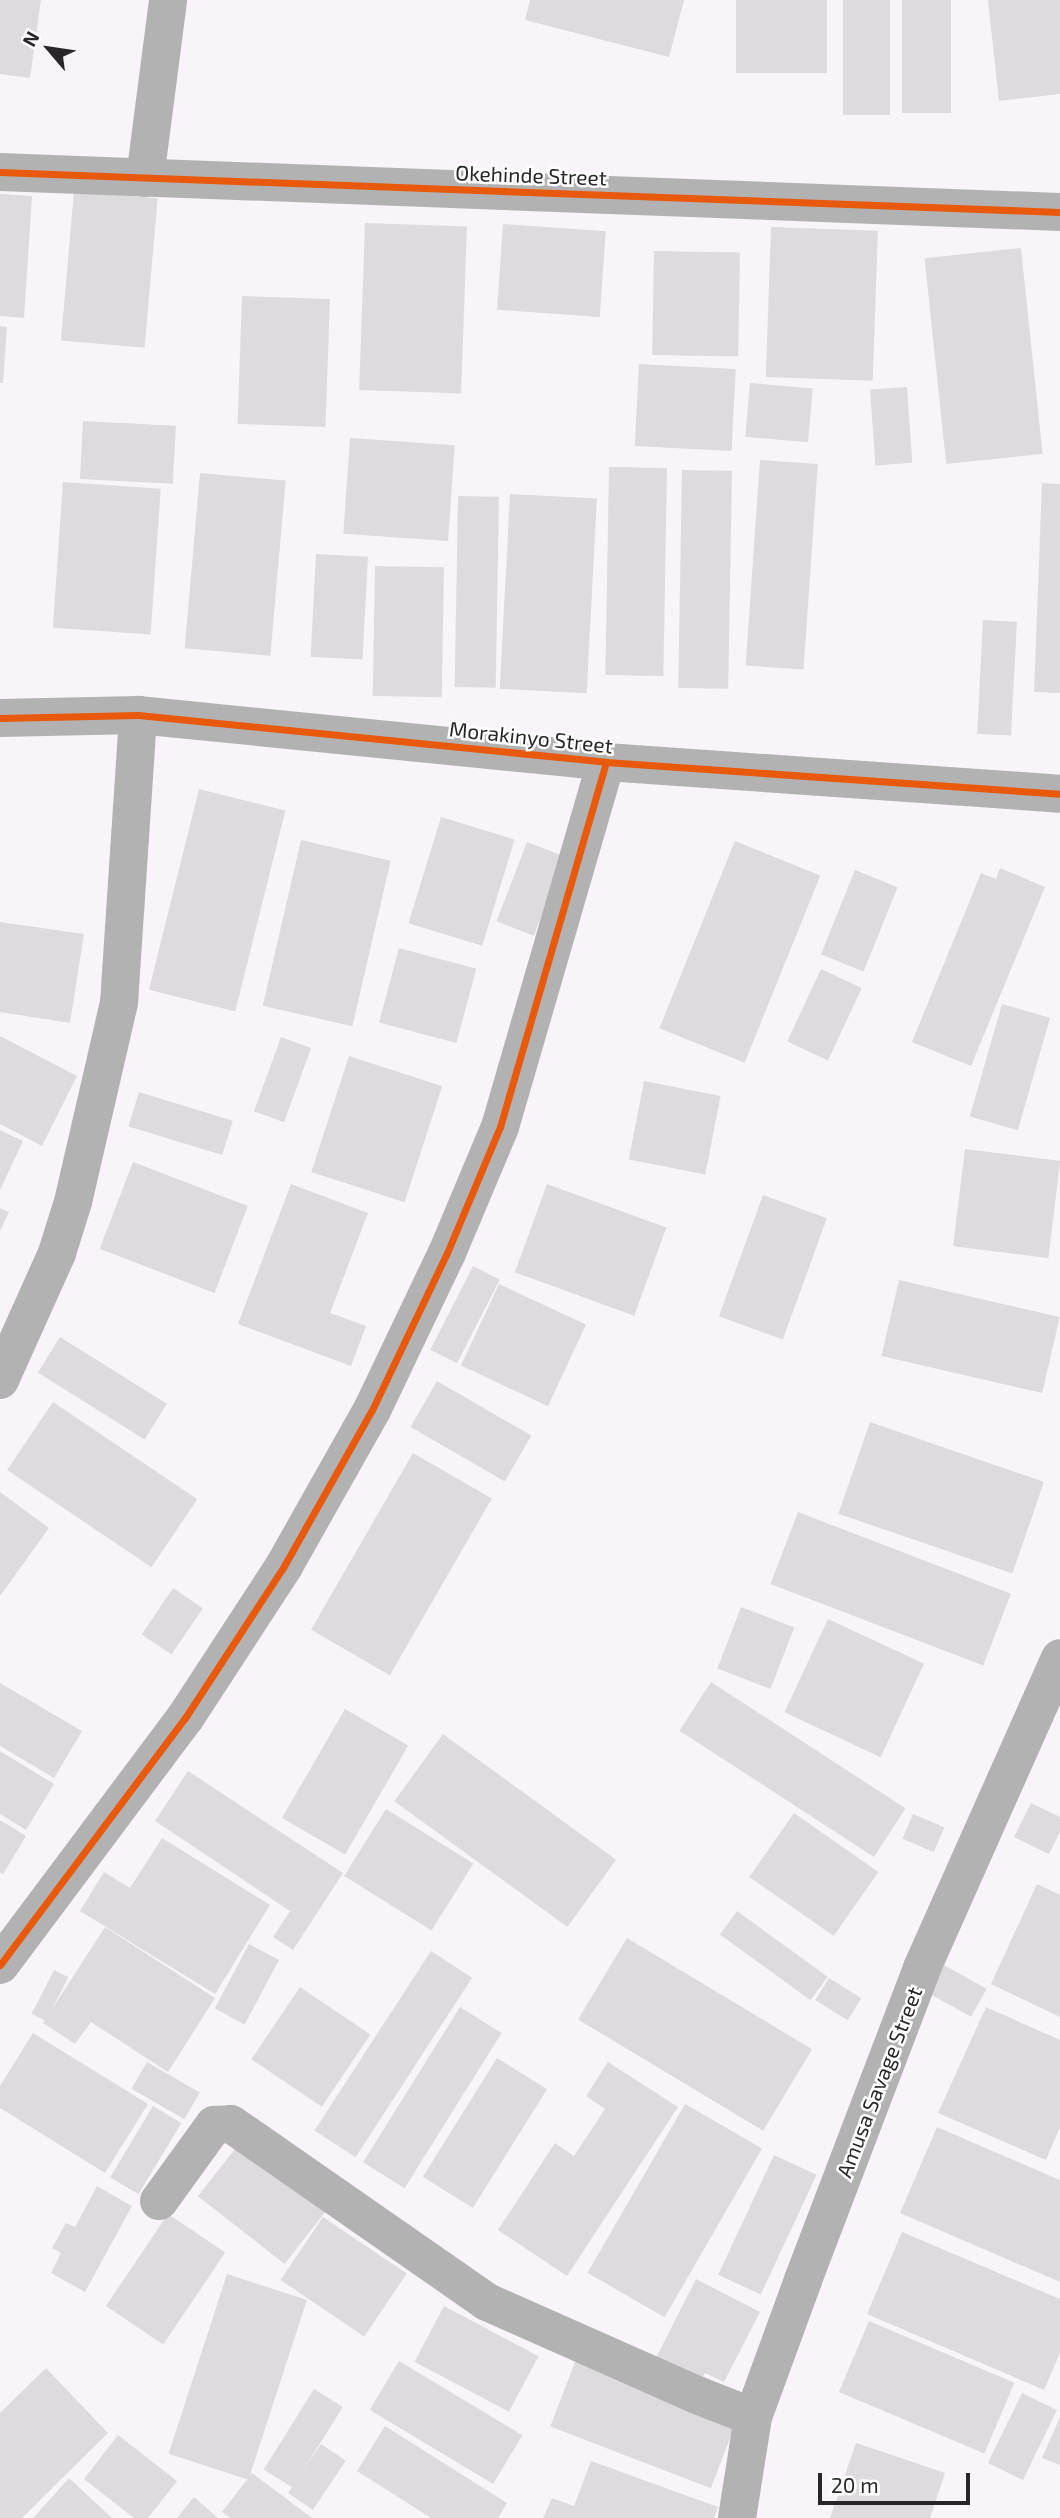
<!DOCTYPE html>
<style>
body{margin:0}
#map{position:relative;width:1060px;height:2518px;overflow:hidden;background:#f9f4f9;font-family:"Exo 2",sans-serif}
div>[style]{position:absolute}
.building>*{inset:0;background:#dedbde;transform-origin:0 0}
.minor>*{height:38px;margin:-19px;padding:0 19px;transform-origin:19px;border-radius:19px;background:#b3b2b3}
.cycleway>*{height:7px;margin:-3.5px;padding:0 3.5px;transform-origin:3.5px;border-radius:3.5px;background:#e8590c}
span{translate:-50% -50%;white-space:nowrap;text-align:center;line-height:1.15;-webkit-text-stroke:5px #fff;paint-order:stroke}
.street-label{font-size:21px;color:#282628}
.north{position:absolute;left:14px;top:14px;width:70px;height:70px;-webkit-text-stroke:5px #fff;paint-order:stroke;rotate:299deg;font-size:19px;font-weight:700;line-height:28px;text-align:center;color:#282628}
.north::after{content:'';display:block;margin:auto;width:24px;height:32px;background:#282628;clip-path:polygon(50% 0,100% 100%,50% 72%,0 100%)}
.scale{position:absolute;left:818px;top:2473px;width:152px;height:32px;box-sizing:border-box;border:4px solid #282628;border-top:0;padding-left:9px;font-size:21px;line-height:24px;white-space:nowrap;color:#282628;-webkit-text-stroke:5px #fff;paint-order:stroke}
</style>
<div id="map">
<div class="building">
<div style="clip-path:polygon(0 0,41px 0,30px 78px,0 74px)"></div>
<div style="clip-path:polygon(530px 0,684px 0,669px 57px,525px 20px)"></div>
<div style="left:736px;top:0;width:91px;height:73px"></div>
<div style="left:843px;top:0;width:47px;height:115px"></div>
<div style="left:902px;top:0;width:49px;height:113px"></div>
<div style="clip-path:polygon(988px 0,1060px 0,1060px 94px,999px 101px)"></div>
<div style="left:74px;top:191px;width:84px;height:150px;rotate:5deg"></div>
<div style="clip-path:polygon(0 194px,32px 196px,24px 318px,0 316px)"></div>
<div style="left:365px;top:223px;width:102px;height:167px;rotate:2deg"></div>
<div style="left:503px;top:224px;width:103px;height:86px;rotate:4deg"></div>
<div style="left:771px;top:227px;width:107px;height:150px;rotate:2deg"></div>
<div style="left:1021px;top:248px;width:207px;height:97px;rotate:84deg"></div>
<div style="left:654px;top:251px;width:86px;height:104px;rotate:1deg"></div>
<div style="left:242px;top:296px;width:88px;height:128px;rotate:2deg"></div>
<div style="clip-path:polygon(0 326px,7px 327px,3px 383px,0 383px)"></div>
<div style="left:639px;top:364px;width:97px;height:82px;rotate:3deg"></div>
<div style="left:750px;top:383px;width:63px;height:54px;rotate:5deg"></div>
<div style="left:907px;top:387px;width:76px;height:37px;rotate:86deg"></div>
<div style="left:83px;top:421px;width:93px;height:58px;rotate:3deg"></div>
<div style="left:350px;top:438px;width:105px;height:96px;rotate:4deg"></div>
<div style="left:760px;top:460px;width:58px;height:206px;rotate:4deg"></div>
<div style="left:609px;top:467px;width:58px;height:208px;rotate:1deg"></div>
<div style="left:682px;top:470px;width:50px;height:218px;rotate:1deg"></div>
<div style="left:200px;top:473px;width:86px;height:176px;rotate:5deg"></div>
<div style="left:63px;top:482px;width:98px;height:146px;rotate:4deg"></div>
<div style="clip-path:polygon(1042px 483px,1060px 484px,1060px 693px,1034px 692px)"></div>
<div style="left:510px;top:494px;width:87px;height:195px;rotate:3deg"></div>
<div style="left:458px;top:496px;width:41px;height:191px;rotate:1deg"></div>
<div style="left:316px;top:554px;width:52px;height:103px;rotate:3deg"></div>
<div style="left:375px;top:566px;width:69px;height:130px;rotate:1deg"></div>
<div style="left:983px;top:620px;width:34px;height:114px;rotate:3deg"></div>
<div style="left:199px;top:789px;width:89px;height:207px;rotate:14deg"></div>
<div style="left:441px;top:817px;width:77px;height:111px;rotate:17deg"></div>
<div style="left:301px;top:840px;width:92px;height:170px;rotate:13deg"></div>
<div style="left:735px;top:841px;width:92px;height:202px;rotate:22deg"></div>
<div style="left:527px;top:842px;width:40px;height:85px;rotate:21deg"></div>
<div style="clip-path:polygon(1000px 868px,1045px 887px,971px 1066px,912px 1042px,981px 873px,996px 879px)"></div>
<div style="left:855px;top:870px;width:46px;height:91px;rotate:22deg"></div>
<div style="clip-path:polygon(0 922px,84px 934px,70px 1023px,0 1012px)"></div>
<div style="left:399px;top:948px;width:80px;height:77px;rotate:15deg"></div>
<div style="left:821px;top:969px;width:45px;height:80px;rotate:25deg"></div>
<div style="left:1002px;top:1004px;width:50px;height:117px;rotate:16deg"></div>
<div style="clip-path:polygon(0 1036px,77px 1076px,42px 1146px,0 1124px)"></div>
<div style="left:281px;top:1037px;width:32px;height:79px;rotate:20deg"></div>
<div style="left:349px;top:1056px;width:98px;height:122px;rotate:18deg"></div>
<div style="left:644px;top:1081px;width:78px;height:80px;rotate:11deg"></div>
<div style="left:139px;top:1092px;width:98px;height:36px;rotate:17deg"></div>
<div style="clip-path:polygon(0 1130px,23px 1141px,0 1190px)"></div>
<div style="left:965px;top:1149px;width:96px;height:98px;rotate:7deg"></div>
<div style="left:133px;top:1162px;width:123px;height:93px;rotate:21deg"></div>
<div style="clip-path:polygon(291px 1184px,368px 1213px,330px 1313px,366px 1326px,351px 1366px,238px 1324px)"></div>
<div style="left:547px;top:1184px;width:127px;height:94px;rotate:20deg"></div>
<div style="left:763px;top:1195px;width:68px;height:129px;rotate:20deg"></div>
<div style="clip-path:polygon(0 1208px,9px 1212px,0 1231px)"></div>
<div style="left:473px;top:1266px;width:30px;height:94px;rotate:27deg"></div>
<div style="left:899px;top:1280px;width:165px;height:78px;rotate:13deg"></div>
<div style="left:499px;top:1284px;width:96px;height:90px;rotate:25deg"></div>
<div style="left:60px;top:1337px;width:126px;height:42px;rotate:32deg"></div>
<div style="left:437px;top:1381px;width:109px;height:53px;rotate:30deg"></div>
<div style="left:53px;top:1402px;width:174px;height:82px;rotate:34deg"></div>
<div style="left:870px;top:1422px;width:184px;height:97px;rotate:19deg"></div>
<div style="left:413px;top:1453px;width:91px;height:204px;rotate:30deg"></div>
<div style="clip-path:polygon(0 1492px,49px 1528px,0 1596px)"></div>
<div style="left:798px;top:1512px;width:228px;height:77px;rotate:21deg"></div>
<div style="left:173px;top:1588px;width:36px;height:56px;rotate:34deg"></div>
<div style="left:741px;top:1607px;width:57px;height:66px;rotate:21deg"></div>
<div style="left:828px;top:1619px;width:106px;height:103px;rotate:25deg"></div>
<div style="left:711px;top:1682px;width:232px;height:58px;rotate:33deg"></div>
<div style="clip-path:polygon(0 1683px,82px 1731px,54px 1778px,0 1746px)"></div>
<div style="left:345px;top:1709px;width:73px;height:126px;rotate:30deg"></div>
<div style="left:443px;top:1734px;width:214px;height:83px;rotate:36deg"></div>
<div style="clip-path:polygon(0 1751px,54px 1784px,26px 1830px,0 1814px)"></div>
<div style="clip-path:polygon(188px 1771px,343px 1873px,293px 1950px,273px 1937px,290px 1911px,155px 1821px)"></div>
<div style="clip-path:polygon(1031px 1803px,1060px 1817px,1060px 1832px,1049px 1854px,1014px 1837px)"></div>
<div style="left:386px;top:1809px;width:103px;height:79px;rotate:32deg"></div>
<div style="left:794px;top:1813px;width:103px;height:78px;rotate:35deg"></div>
<div style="left:913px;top:1814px;width:34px;height:27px;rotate:23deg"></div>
<div style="clip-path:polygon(0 1820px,26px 1836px,3px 1874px,0 1872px)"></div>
<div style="clip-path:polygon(162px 1838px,270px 1905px,215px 1994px,80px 1911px,104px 1872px,130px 1888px)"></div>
<div style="clip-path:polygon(1037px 1884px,1060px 1895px,1060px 2017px,991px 1984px)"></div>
<div style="left:737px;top:1911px;width:112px;height:29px;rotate:36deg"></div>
<div style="clip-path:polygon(105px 1927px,215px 1998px,168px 2072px,91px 2022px,75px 2044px,43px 2023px)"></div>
<div style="left:627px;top:1938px;width:216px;height:95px;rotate:31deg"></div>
<div style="left:249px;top:1944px;width:34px;height:73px;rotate:28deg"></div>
<div style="left:431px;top:1951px;width:49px;height:214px;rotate:33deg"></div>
<div style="left:942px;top:1964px;width:51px;height:32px;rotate:29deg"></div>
<div style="left:54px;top:1970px;width:16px;height:49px;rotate:27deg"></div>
<div style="left:829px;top:1978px;width:38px;height:26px;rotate:32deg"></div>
<div style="left:300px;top:1987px;width:85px;height:87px;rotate:34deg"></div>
<div style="left:460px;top:2007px;width:49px;height:183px;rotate:32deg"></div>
<div style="clip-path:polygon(986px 2007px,1060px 2040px,1060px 2127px,1046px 2160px,938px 2113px)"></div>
<div style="clip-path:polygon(33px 2033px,148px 2104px,105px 2173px,0 2108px,0 2086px)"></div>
<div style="left:497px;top:2058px;width:59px;height:140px;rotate:32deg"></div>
<div style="left:147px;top:2062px;width:61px;height:31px;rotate:30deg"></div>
<div style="clip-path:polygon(608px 2062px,678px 2107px,567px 2276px,498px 2230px,555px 2143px,574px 2156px,605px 2109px,586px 2096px)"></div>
<div style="left:685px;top:2104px;width:89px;height:195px;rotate:30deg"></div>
<div style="left:153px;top:2106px;width:33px;height:83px;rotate:31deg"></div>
<div style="clip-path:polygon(937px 2127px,1060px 2180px,1060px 2282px,900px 2213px)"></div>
<div style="left:241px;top:2141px;width:110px;height:70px;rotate:38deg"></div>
<div style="left:774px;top:2155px;width:47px;height:132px;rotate:25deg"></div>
<div style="clip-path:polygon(97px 2186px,132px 2206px,85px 2292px,51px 2273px,61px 2253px,52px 2248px,66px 2223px,75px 2227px)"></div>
<div style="left:168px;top:2214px;width:69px;height:111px;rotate:34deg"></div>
<div style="left:323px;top:2217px;width:101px;height:76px;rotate:34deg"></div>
<div style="clip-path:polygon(902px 2232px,1060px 2299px,1060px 2353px,1044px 2390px,867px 2314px)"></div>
<div style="left:227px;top:2274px;width:84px;height:189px;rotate:18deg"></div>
<div style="clip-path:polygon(696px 2279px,760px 2312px,724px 2382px,705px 2373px,700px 2383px,655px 2360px)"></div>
<div style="left:444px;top:2306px;width:107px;height:63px;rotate:28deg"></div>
<div style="left:869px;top:2321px;width:158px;height:77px;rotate:23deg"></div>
<div style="left:580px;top:2349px;width:172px;height:83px;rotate:21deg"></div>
<div style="left:399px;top:2361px;width:144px;height:57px;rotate:31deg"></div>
<div style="clip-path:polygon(46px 2368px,108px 2433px,22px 2518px,0 2518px,0 2413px)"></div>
<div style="left:314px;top:2389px;width:34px;height:95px;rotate:32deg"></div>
<div style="left:1022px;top:2393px;width:39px;height:78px;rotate:26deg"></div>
<div style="clip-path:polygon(1060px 2417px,1060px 2465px,1042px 2458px)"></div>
<div style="clip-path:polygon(385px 2426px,507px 2503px,498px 2518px,431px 2518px,357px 2471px)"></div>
<div style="clip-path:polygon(118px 2435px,177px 2481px,148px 2518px,134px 2518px,84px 2479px)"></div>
<div style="clip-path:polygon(856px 2443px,945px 2473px,930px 2518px,830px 2518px)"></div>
<div style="left:321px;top:2444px;width:30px;height:59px;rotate:34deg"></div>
<div style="clip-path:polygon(591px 2461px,718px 2507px,714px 2518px,543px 2518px,552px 2498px,574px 2506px)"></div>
<div style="clip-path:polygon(252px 2473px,312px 2518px,230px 2518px,222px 2512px)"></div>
<div style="clip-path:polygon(69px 2478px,112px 2518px,33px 2518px)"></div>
<div style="clip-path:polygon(194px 2497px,218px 2518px,177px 2518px)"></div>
</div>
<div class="minor">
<div style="left:0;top:172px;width:1061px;rotate:2.16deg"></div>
<div style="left:145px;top:178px;width:179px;rotate:-82.6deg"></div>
<div style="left:0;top:718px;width:138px;rotate:-1.2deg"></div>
<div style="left:138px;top:715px;width:470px;rotate:5.7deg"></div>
<div style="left:606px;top:762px;width:455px;rotate:4deg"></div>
<div style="left:0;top:1380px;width:139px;rotate:-65.8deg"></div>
<div style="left:57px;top:1253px;width:53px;rotate:-72.6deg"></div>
<div style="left:73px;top:1202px;width:204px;rotate:-77deg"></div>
<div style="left:119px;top:1003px;width:289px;rotate:-86.2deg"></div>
<div style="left:0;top:1965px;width:309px;rotate:-53.2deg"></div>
<div style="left:185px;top:1718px;width:181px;rotate:-56.9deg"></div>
<div style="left:284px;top:1566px;width:179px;rotate:-60.6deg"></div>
<div style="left:372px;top:1410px;width:174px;rotate:-64.5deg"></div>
<div style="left:447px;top:1253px;width:137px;rotate:-67.2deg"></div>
<div style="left:500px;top:1127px;width:380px;rotate:-73.8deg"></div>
<div style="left:159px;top:2201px;width:94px;rotate:-54.1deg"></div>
<div style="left:214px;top:2125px;width:17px;rotate:-3deg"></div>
<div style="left:231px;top:2124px;width:312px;rotate:34.8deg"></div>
<div style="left:487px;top:2302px;width:230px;rotate:23.9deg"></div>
<div style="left:697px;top:2395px;width:60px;rotate:21.4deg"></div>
<div style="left:737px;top:2518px;width:102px;rotate:-81deg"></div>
<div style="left:753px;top:2417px;width:146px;rotate:-69.9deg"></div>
<div style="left:803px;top:2280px;width:334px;rotate:-69.1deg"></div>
<div style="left:922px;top:1968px;width:339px;rotate:-66deg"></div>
</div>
<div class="cycleway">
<div style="left:0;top:172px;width:1061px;rotate:2.16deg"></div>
<div style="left:0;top:718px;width:138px;rotate:-1.2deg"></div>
<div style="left:138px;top:715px;width:470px;rotate:5.7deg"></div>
<div style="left:606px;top:762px;width:455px;rotate:4deg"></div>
<div style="left:0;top:1965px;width:309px;rotate:-53.2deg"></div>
<div style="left:185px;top:1718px;width:181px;rotate:-56.9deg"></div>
<div style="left:284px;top:1566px;width:179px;rotate:-60.6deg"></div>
<div style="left:372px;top:1410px;width:174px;rotate:-64.5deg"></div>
<div style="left:447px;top:1253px;width:137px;rotate:-67.2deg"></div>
<div style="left:500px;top:1127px;width:380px;rotate:-73.8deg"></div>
</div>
<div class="street-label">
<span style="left:531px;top:175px;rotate:2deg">Okehinde Street</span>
<span style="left:531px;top:737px;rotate:6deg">Morakinyo Street</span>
<span style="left:879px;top:2082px;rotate:-69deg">Amusa Savage Street</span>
</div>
<div class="north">N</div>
<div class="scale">20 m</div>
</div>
